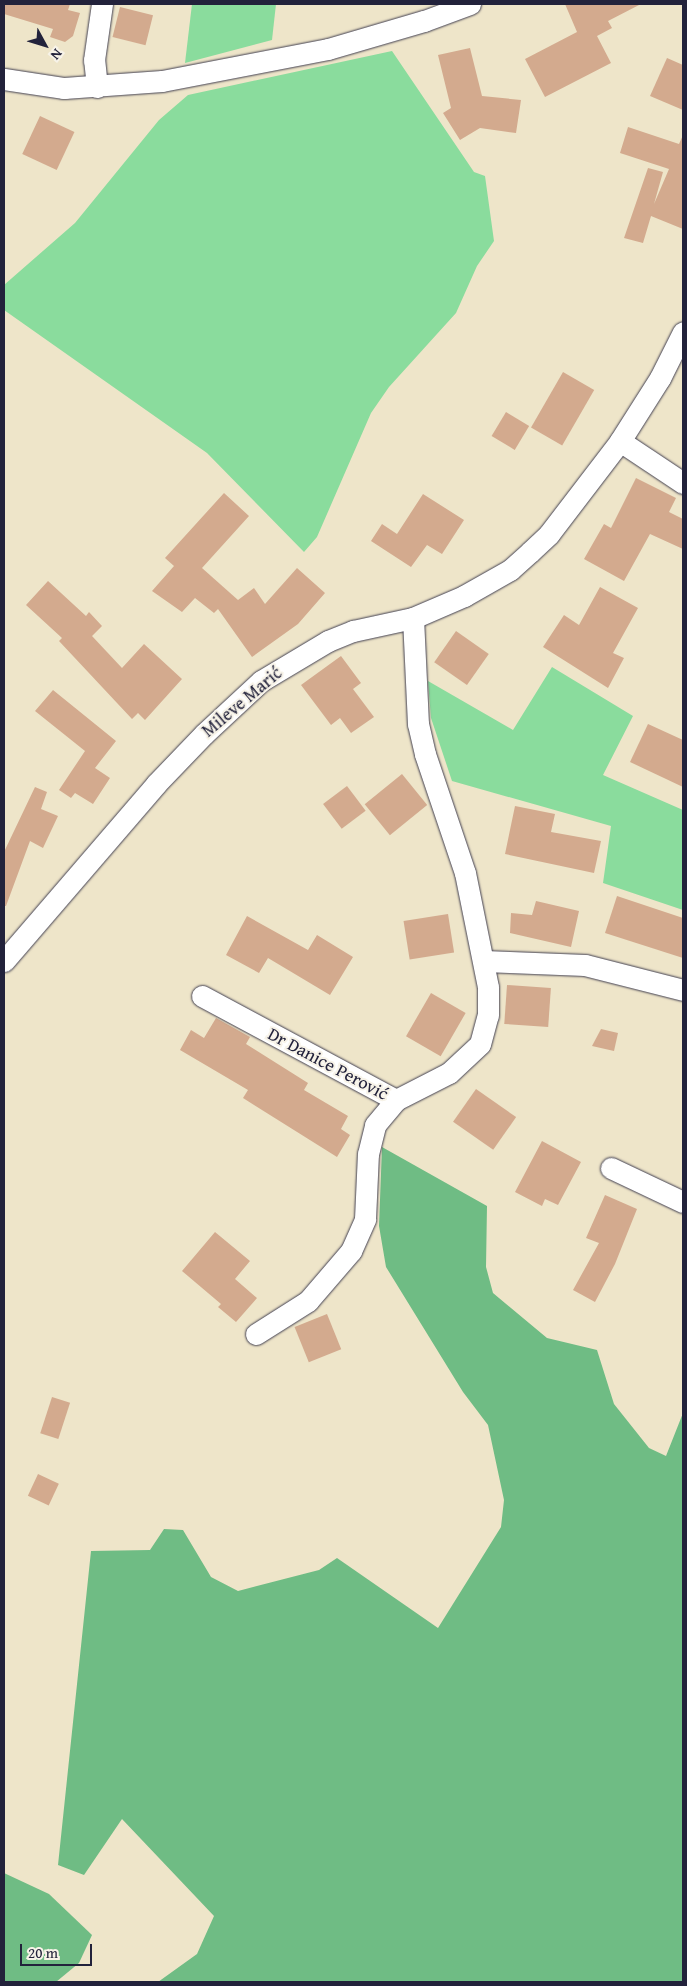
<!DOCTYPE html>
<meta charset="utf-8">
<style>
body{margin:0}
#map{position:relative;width:687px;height:1986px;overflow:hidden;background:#eee5c9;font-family:"Gentium Book Plus",serif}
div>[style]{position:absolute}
.green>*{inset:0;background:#8adc9d}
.forest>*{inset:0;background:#6fbc84}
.building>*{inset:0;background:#d3aa8e;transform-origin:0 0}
.roads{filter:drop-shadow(0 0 1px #413f50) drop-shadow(0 0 1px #413f50)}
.street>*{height:21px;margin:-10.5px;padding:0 10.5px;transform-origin:10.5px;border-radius:10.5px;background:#fff}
span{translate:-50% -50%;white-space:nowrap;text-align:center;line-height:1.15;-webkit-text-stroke:4px #f7f3e8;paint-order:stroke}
.street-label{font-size:18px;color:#22223b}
.frame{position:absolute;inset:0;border:5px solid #22223b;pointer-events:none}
.north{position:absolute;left:20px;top:20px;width:50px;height:50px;-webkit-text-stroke:4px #f7f3e8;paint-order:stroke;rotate:129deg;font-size:14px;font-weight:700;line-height:20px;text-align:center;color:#22223b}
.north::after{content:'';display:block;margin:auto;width:18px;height:22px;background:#22223b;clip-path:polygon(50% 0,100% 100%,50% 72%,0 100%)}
.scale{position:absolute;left:20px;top:1944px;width:72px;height:22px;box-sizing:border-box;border:2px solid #22223b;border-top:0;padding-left:6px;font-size:15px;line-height:18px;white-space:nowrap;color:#22223b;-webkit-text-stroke:4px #f7f3e8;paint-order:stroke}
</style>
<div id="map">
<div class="green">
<div style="clip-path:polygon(192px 4px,276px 4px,272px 40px,185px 63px)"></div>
<div style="clip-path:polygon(392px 51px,474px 172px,485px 176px,494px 241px,477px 266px,456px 313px,389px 387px,371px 413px,317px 537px,304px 552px,207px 453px,4px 310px,4px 285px,75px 223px,159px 120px,188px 95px)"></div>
<div style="clip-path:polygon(552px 667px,633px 716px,603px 775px,683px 810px,683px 910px,603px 883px,611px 826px,452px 781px,431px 718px,428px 681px,513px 730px)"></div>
</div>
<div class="forest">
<div style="clip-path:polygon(382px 1147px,487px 1206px,486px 1267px,493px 1293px,547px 1338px,597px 1350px,614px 1404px,649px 1448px,666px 1456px,683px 1413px,683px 1982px,158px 1982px,197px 1954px,214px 1916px,122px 1819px,84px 1875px,58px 1865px,91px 1551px,150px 1550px,164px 1529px,183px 1530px,211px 1577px,238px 1591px,319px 1570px,337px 1558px,438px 1628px,501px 1527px,504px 1500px,488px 1425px,463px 1392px,386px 1267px,379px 1226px)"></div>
<div style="clip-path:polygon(4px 1873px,49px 1894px,92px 1935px,79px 1963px,56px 1982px,4px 1982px)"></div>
</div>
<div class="building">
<div style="clip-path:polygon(4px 4px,70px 4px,68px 10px,80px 13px,73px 36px,65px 42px,50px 37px,53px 29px,4px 14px)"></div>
<div style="clip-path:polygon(565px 4px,641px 4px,608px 21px,612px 28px,597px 36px,611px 63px,545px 97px,525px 59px,577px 32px)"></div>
<div style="left:120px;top:7px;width:34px;height:31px;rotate:14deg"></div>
<div style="clip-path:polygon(470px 48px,482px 96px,521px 100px,516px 133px,480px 128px,460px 140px,443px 113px,451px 108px,438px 55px)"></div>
<div style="clip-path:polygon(667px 58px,683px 65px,683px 110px,650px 96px)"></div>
<div style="left:40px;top:116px;width:38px;height:42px;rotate:25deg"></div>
<div style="clip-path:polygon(628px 127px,679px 144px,683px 135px,683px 229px,651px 216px,643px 243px,624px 238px,648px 168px,663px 172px,654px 204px,669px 169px,620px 153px)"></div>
<div style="left:563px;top:372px;width:36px;height:64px;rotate:30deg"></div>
<div style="left:506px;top:412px;width:27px;height:28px;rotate:31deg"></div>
<div style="clip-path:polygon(636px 478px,676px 498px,669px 512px,683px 519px,683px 549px,650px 534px,624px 581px,584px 559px,604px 524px,611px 528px)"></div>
<div style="clip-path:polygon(224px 493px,249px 516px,202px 568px,238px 600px,254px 588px,265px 604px,297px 568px,325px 593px,298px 624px,252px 657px,218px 609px,214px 613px,195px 598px,182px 612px,152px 591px,174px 566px,165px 558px)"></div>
<div style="clip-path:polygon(423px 494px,464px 520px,442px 554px,427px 545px,411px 567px,371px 541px,382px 524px,397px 534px)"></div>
<div style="clip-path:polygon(48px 581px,86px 616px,89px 612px,102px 626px,92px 636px,122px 668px,144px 644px,182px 679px,145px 720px,138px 713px,132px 719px,59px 641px,62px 638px,26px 605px)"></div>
<div style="clip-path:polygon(600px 587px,638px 608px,613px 653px,624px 658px,608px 688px,543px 647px,564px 615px,579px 625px)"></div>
<div style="left:456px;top:631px;width:40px;height:38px;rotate:35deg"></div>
<div style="clip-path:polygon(341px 656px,361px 683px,353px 689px,374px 717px,351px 733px,340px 718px,331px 725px,301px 685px)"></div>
<div style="clip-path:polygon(53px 690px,116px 741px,95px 768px,110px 778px,93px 804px,75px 793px,71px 798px,59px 790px,85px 751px,35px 711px)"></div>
<div style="clip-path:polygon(648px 724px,683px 740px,683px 787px,630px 762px)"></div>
<div style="left:402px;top:774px;width:40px;height:48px;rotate:51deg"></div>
<div style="left:347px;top:786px;width:31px;height:30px;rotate:53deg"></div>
<div style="clip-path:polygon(35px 787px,47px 792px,41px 809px,58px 816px,43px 848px,30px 841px,6px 906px,4px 906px,4px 852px)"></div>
<div style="clip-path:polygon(515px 806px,555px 814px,551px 832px,601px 841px,594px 873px,505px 854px)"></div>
<div style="clip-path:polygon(617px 896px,683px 918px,683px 958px,605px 933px)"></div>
<div style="clip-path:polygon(536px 901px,579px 911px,571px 947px,510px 933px,511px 913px,532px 915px)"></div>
<div style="left:448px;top:914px;width:39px;height:45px;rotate:81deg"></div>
<div style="clip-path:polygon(247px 916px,308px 950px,317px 935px,353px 957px,330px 995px,268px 958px,259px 973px,226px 955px)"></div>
<div style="left:507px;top:985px;width:44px;height:39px;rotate:4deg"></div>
<div style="left:431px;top:993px;width:40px;height:50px;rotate:30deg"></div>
<div style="clip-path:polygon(216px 1018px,250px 1037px,246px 1044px,308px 1083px,304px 1090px,348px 1116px,341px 1129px,350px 1135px,337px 1157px,243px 1098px,248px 1090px,180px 1050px,191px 1030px,204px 1038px)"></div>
<div style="clip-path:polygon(601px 1029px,618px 1033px,614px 1051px,592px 1046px)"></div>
<div style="left:476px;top:1089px;width:49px;height:40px;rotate:35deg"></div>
<div style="clip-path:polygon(542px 1141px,581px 1162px,558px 1205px,545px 1199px,542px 1206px,515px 1192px)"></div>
<div style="clip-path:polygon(605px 1195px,637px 1209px,615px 1264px,595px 1302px,573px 1290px,599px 1243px,586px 1238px)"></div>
<div style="clip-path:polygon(215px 1232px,250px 1261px,235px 1279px,257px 1298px,236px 1322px,218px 1307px,221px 1304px,182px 1271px)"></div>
<div style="left:327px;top:1314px;width:38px;height:35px;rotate:68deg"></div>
<div style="left:52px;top:1397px;width:19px;height:38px;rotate:18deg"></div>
<div style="left:38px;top:1474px;width:23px;height:24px;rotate:25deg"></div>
</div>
<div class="roads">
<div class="street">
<div style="left:4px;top:79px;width:61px;rotate:8.5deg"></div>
<div style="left:64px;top:88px;width:98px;rotate:-4.1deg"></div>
<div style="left:162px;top:81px;width:169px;rotate:-10.9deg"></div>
<div style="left:328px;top:49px;width:100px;rotate:-16.3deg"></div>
<div style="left:424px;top:21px;width:49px;rotate:-20.3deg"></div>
<div style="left:97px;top:87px;width:27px;rotate:-96deg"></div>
<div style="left:94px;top:60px;width:57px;rotate:-81.9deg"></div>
<div style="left:620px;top:441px;width:76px;rotate:33.7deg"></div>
<div style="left:4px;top:961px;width:233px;rotate:-49.3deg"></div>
<div style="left:156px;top:784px;width:69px;rotate:-46.2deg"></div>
<div style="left:204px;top:734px;width:78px;rotate:-42.9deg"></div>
<div style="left:261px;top:681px;width:78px;rotate:-30.8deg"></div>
<div style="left:328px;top:641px;width:27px;rotate:-22deg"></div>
<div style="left:353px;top:631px;width:61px;rotate:-12.2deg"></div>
<div style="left:413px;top:618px;width:56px;rotate:-23.3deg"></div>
<div style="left:464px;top:596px;width:53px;rotate:-29.5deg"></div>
<div style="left:510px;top:570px;width:27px;rotate:-42deg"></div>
<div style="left:530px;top:552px;width:26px;rotate:-43deg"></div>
<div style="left:549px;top:534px;width:117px;rotate:-52.6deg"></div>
<div style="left:620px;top:441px;width:75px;rotate:-57.6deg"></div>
<div style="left:660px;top:378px;width:51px;rotate:-63.4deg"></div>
<div style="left:484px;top:961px;width:101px;rotate:2.3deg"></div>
<div style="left:585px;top:965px;width:101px;rotate:14.3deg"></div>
<div style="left:202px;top:996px;width:220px;rotate:28.2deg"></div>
<div style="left:396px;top:1100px;width:59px;rotate:-27deg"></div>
<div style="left:449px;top:1073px;width:42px;rotate:-43.1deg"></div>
<div style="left:480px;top:1044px;width:30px;rotate:-75deg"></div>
<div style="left:488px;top:1015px;width:28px;rotate:-90deg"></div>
<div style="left:488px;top:987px;width:116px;rotate:-101.4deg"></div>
<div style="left:465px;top:873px;width:126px;rotate:-108.6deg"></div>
<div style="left:425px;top:754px;width:31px;rotate:-103deg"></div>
<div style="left:418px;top:724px;width:106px;rotate:-92.7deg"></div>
<div style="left:611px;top:1168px;width:80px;rotate:25.3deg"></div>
<div style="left:256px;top:1334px;width:62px;rotate:-32.4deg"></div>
<div style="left:308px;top:1301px;width:66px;rotate:-49.3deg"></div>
<div style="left:351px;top:1251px;width:35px;rotate:-66deg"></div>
<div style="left:365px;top:1219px;width:65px;rotate:-87.4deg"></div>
<div style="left:368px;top:1154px;width:30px;rotate:-76deg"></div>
<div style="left:375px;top:1125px;width:33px;rotate:-50deg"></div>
</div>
</div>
<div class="street-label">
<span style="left:242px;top:702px;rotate:-40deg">Mileve Marić</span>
<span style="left:328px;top:1064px;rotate:28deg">Dr Danice Perović</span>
</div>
<div class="frame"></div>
<div class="north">N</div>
<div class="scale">20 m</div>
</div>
